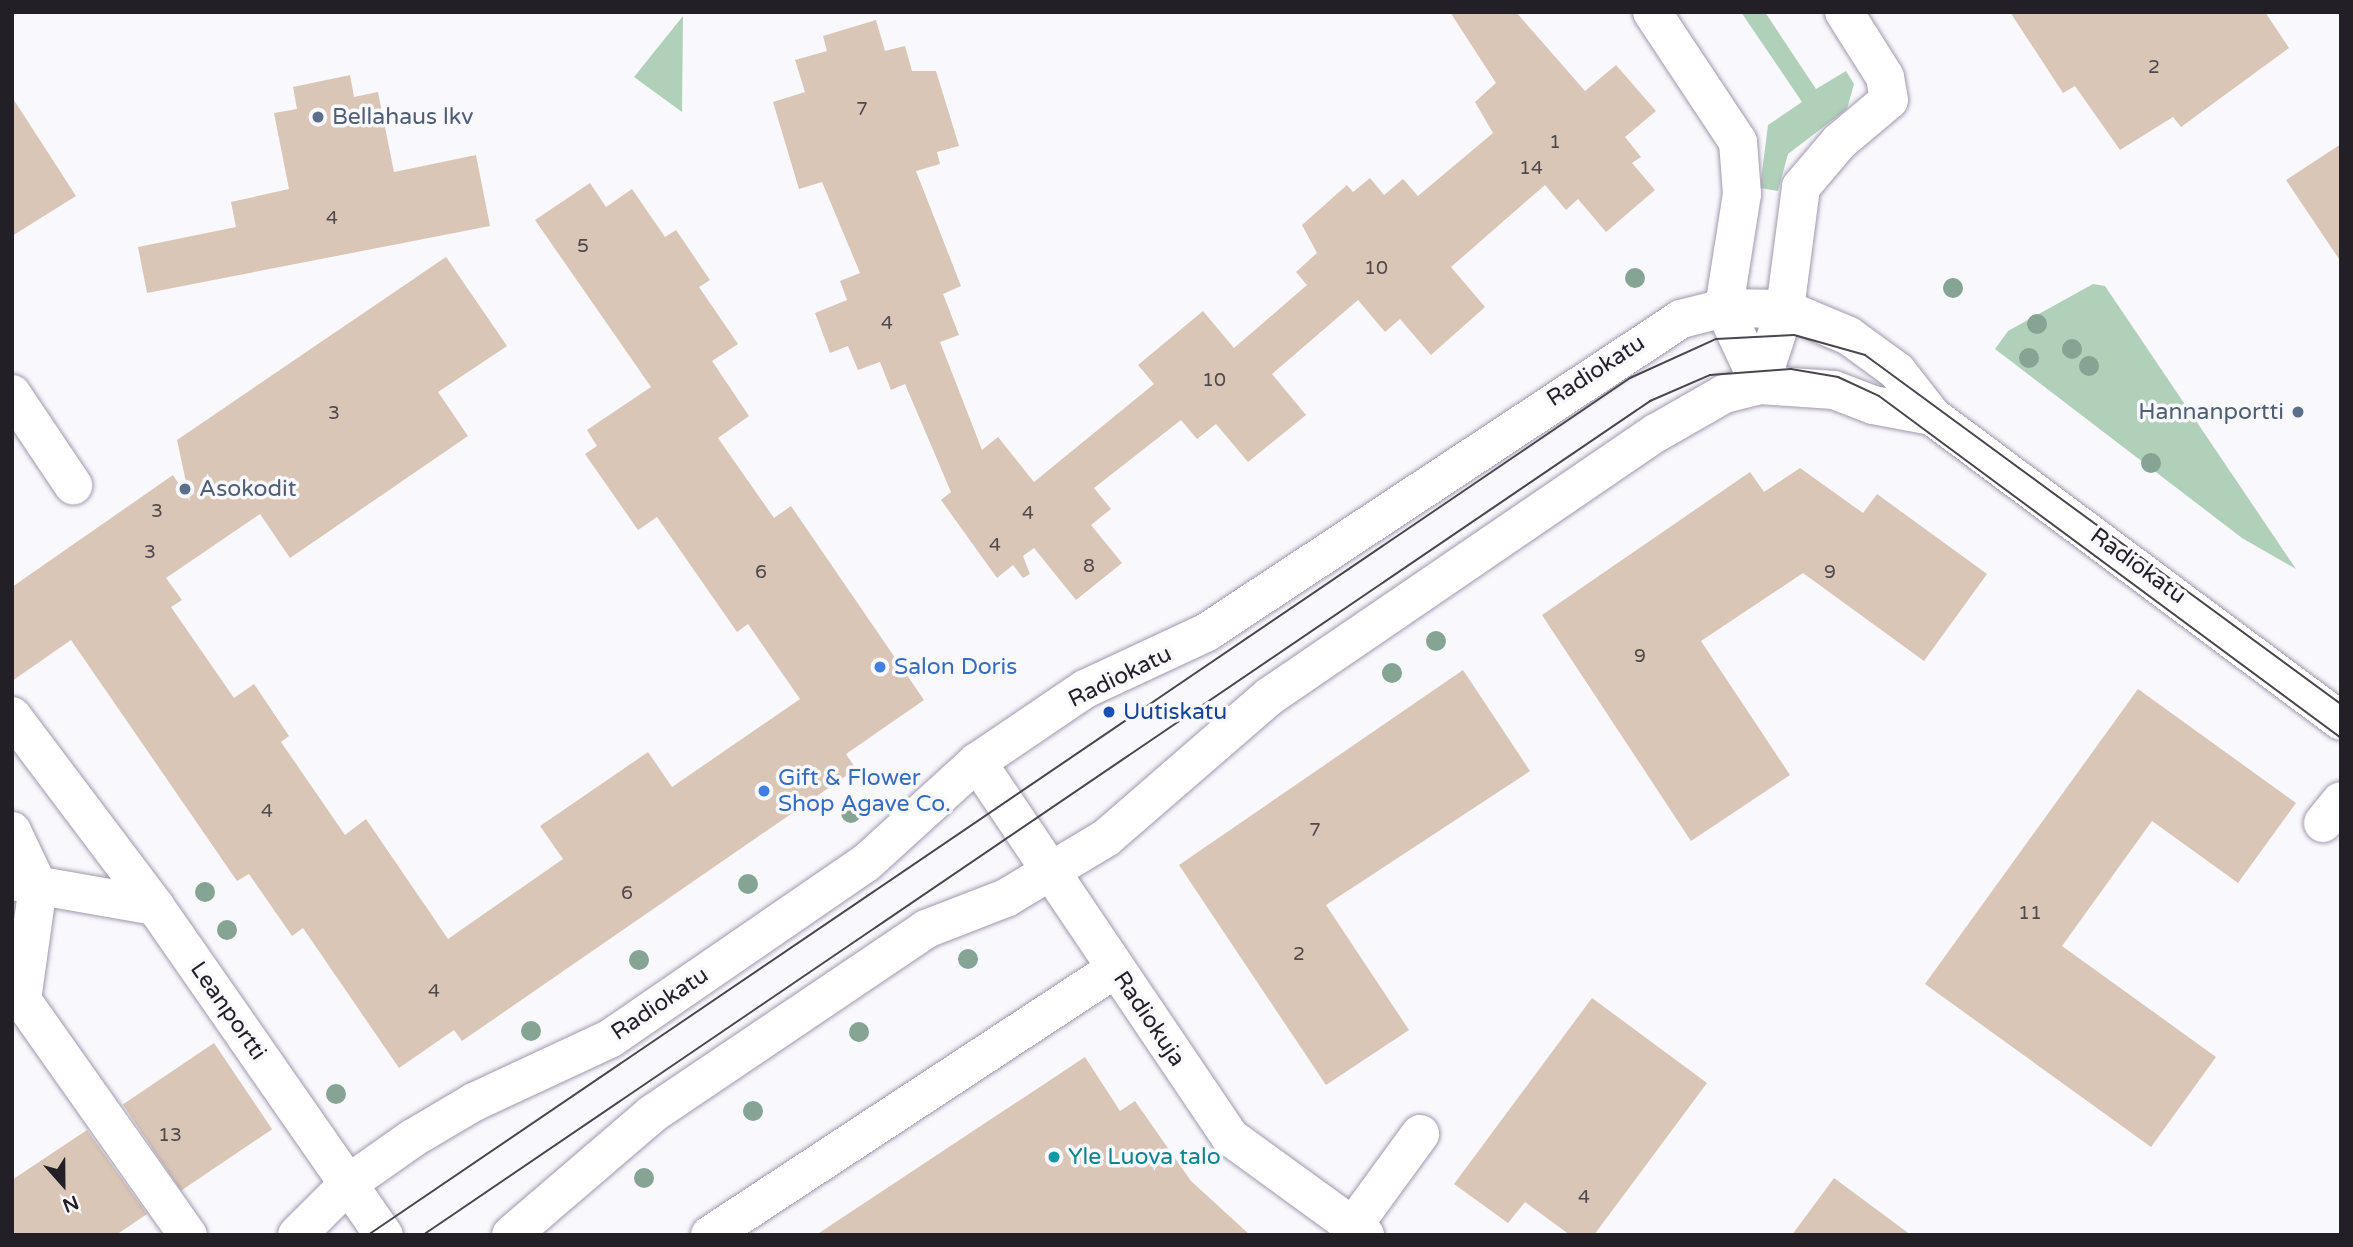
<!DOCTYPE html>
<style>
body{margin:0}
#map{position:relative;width:2353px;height:1247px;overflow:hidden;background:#f9f8fc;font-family:"Varela Round",sans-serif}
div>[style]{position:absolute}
.green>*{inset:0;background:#b1d0ba}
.building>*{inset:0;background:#dac6b6;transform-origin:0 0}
.roads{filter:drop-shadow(0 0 2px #9f98ad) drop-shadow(0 0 2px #9f98ad)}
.minor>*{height:38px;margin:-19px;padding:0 19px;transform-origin:19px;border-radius:19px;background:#fff}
.tram>*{height:2px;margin:-1px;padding:0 1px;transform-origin:1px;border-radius:1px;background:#49464e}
.trees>*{width:20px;height:20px;margin:-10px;border-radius:50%;background:#85a494}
.dots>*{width:19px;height:19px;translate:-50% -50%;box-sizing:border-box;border:4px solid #f9f8fc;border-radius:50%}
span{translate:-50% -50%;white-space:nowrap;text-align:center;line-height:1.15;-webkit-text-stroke:7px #f9f8fc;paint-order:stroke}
.number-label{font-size:19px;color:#50494b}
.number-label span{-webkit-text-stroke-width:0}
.service-label{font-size:23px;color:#4e5e75}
.left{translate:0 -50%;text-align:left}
.right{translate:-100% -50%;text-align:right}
.street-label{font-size:23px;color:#221f27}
.shop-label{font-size:23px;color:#366cbe}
.transit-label{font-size:23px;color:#164399}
.culture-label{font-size:23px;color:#0d838f}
.frame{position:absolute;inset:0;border:14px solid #221f27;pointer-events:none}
.north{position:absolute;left:28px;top:1149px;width:70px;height:70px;-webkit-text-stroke:5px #f9f8fc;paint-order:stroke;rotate:159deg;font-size:19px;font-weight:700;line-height:28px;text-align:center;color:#221f27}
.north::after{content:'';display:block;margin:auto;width:24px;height:32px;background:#221f27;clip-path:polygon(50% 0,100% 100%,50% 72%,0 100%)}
</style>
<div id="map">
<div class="green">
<div style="clip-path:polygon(1741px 12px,1765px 12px,1816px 89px,1846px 71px,1854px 84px,1847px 109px,1788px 154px,1778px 191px,1760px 188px,1768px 125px,1802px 102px)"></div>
<div style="clip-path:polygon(683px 16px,682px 112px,634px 77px)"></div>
<div style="clip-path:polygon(2093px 284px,2105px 286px,2296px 569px,2242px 538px,1995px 349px,2008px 331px)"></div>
</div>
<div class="building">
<div style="clip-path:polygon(1450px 12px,1516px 12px,1585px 91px,1616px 65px,1656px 111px,1625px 137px,1641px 157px,1632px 163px,1655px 190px,1606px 232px,1578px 199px,1566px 210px,1545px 185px,1451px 267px,1485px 307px,1431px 355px,1400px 319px,1385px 332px,1358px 300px,1272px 374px,1306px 415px,1248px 462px,1216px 424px,1197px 439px,1181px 420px,1094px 488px,1111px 509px,1091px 525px,1122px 563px,1076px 600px,1034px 548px,1023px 556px,1030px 574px,1023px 578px,1013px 565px,997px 578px,941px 500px,951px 492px,905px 384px,891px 390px,880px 362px,858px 370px,848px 346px,830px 353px,815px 313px,847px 300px,840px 281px,860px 273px,822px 182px,799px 189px,773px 102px,805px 92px,795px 60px,827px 51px,823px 36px,876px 20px,885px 51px,905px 46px,912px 71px,936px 71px,959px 146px,937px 152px,940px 164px,916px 171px,961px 286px,943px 294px,959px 335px,940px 342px,982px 450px,998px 437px,1034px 482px,1154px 384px,1138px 365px,1203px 311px,1234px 348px,1307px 285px,1296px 272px,1317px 253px,1302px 225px,1347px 185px,1353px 192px,1370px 178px,1384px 195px,1403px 179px,1418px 196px,1493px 133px,1475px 102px,1496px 83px)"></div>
<div style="clip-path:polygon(2010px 12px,2265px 12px,2289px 48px,2181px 127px,2173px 117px,2120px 150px,2075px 86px,2063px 93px)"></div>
<div style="clip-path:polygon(350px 75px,354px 97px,378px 92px,394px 172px,476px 155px,490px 226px,147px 293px,138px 247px,236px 227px,231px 202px,289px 189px,274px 113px,297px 109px,293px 87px)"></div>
<div style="clip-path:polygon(12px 97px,76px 196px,12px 236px)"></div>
<div style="clip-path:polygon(2341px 144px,2341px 262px,2286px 180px)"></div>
<div style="clip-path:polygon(590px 183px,606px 207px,632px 189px,665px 237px,676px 230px,710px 280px,699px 287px,738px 344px,712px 361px,749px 416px,718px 438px,774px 518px,791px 506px,924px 700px,846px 754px,856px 769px,462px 1041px,454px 1030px,399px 1068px,303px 928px,292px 936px,249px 874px,237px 881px,71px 640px,12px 681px,12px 587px,173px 475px,190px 501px,177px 440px,446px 257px,507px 346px,438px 392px,468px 436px,290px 558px,260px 514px,166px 578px,182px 600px,171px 607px,234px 698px,254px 684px,289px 736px,281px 742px,345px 835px,366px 819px,448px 939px,563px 859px,540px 826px,616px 774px,648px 752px,672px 787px,800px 699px,748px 624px,737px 632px,657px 517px,638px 530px,585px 454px,597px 446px,587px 430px,651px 387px,535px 220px)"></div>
<div style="clip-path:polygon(1800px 468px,1863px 513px,1877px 494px,1987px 574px,1924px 661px,1803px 573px,1701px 641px,1790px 775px,1691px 841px,1542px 615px,1750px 472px,1764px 492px)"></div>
<div style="clip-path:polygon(1463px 670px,1530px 771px,1326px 905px,1409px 1030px,1326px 1085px,1179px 865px)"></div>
<div style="clip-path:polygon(2138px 689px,2296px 803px,2238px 883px,2152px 821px,2062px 946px,2216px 1057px,2151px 1147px,1925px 984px)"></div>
<div style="clip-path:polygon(1592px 998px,1707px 1083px,1594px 1235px,1570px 1235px,1525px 1202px,1508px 1223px,1454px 1184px)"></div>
<div style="left:214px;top:1043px;width:104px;height:110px;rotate:56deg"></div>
<div style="clip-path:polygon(1085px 1057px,1120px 1111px,1135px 1101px,1191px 1181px,1250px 1235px,816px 1235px)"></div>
<div style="clip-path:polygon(87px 1130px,147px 1214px,116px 1235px,12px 1235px,12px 1180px)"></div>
<div style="clip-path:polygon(1834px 1178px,1911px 1235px,1792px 1235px)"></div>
</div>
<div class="roads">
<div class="minor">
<div style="left:1652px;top:12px;width:156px;rotate:56.5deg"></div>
<div style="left:1738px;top:142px;width:52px;rotate:85.6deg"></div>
<div style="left:1742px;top:194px;width:115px;rotate:99deg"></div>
<div style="left:1724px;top:308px;width:85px;rotate:64.9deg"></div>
<div style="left:1760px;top:385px;width:80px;rotate:-71.8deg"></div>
<div style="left:1785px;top:309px;width:123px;rotate:-82.5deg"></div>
<div style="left:1801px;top:187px;width:59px;rotate:-49.8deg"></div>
<div style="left:1839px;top:142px;width:65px;rotate:-40deg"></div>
<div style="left:1889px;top:100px;width:23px;rotate:-100deg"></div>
<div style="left:1885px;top:77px;width:77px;rotate:-122.2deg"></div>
<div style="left:12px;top:394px;width:110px;rotate:56.2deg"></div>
<div style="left:12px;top:716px;width:238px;rotate:53deg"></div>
<div style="left:977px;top:762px;width:452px;rotate:56deg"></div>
<div style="left:1230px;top:1137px;width:167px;rotate:36deg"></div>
<div style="left:2323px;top:823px;width:28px;rotate:-51deg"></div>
<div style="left:12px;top:831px;width:61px;rotate:64.7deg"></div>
<div style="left:38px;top:886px;width:115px;rotate:98deg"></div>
<div style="left:22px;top:1000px;width:288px;rotate:54.8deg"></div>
<div style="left:12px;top:881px;width:145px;rotate:9.9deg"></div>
<div style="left:155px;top:906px;width:401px;rotate:55.2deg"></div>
<div style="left:1353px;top:1226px;width:114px;rotate:-53.9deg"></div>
<div style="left:297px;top:1235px;width:74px;rotate:-45deg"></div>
<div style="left:349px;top:1183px;width:78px;rotate:-35.1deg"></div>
<div style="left:413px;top:1138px;width:71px;rotate:-30.5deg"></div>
<div style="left:474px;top:1102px;width:151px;rotate:-25deg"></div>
<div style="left:611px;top:1038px;width:309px;rotate:-34.5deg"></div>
<div style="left:866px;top:863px;width:150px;rotate:-42.3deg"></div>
<div style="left:977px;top:762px;width:130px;rotate:-34.1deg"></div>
<div style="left:1085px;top:689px;width:135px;rotate:-25deg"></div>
<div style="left:1207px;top:632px;width:568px;rotate:-33.44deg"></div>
<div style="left:1681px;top:319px;width:44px;rotate:-14.3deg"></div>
<div style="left:1724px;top:308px;width:61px;rotate:0.9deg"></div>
<div style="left:1785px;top:309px;width:69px;rotate:22.9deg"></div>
<div style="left:1849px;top:336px;width:59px;rotate:36.1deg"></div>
<div style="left:1897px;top:371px;width:57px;rotate:52.1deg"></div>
<div style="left:1932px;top:416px;width:510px;rotate:36.71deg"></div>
<div style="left:511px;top:1235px;width:186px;rotate:-40.6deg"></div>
<div style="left:652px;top:1114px;width:331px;rotate:-34deg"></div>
<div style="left:926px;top:929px;width:86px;rotate:-21.2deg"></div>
<div style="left:1006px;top:898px;width:117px;rotate:-31deg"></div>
<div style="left:1106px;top:838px;width:217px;rotate:-40.9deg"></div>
<div style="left:1270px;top:696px;width:467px;rotate:-34.3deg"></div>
<div style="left:1656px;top:433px;width:78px;rotate:-29.8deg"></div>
<div style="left:1724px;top:394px;width:37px;rotate:-14deg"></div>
<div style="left:1760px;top:385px;width:74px;rotate:3.9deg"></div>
<div style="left:1834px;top:390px;width:42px;rotate:21deg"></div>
<div style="left:1873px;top:405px;width:60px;rotate:10.6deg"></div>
<div style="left:710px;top:1235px;width:485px;rotate:-33.3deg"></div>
</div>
</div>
<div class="tram">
<div style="left:368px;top:1235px;width:1525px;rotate:-34.18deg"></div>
<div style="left:1630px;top:378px;width:94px;rotate:-24.4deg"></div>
<div style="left:1716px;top:339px;width:78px;rotate:-2.9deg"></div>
<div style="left:1794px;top:335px;width:74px;rotate:15.7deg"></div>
<div style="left:1865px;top:355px;width:590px;rotate:36.25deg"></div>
<div style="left:423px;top:1235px;width:1484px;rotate:-34.2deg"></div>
<div style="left:1650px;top:401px;width:65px;rotate:-23.4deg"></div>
<div style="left:1710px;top:375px;width:81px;rotate:-4.2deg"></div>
<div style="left:1791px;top:369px;width:48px;rotate:9.7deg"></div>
<div style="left:1838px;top:377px;width:45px;rotate:24.9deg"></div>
<div style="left:1879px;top:396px;width:575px;rotate:36.51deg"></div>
</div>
<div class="trees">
<div style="left:1635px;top:278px"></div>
<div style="left:1953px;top:288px"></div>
<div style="left:2037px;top:324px"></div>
<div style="left:2072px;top:349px"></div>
<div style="left:2029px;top:358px"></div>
<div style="left:2089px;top:366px"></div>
<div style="left:2151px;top:463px"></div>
<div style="left:1436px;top:641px"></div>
<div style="left:1392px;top:673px"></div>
<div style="left:851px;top:813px"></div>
<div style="left:748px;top:884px"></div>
<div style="left:205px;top:892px"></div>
<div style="left:227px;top:930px"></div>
<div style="left:968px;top:959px"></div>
<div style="left:639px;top:960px"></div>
<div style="left:531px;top:1031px"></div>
<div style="left:859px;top:1032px"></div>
<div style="left:336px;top:1094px"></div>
<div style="left:753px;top:1111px"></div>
<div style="left:644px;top:1178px"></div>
</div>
<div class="dots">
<div style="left:318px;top:117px;background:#5c6f8a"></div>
<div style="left:2298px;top:412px;background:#5c6f8a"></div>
<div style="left:185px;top:489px;background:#5c6f8a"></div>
<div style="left:880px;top:667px;background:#3f7fe0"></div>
<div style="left:1109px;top:712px;background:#1a4fb4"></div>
<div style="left:764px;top:791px;background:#3f7fe0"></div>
<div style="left:1054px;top:1157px;background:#0f9aa8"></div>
</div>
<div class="number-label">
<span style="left:2154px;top:68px">2</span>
<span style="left:862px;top:110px">7</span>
<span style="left:1555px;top:143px">1</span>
<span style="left:1531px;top:169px">14</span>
<span style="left:332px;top:219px">4</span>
<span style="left:583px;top:247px">5</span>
<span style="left:1376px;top:269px">10</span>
<span style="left:887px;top:324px">4</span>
<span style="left:1214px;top:381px">10</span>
<span style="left:334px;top:414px">3</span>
<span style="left:157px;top:512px">3</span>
<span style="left:1028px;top:514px">4</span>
<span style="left:995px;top:546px">4</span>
<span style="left:150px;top:553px">3</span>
<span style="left:1089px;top:567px">8</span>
<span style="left:761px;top:573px">6</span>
<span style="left:1830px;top:573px">9</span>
<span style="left:1640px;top:657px">9</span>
<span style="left:267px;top:812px">4</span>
<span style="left:1315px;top:831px">7</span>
<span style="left:627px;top:894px">6</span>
<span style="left:2030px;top:914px">11</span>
<span style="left:1299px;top:955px">2</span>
<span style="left:434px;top:992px">4</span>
<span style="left:170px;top:1136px">13</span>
<span style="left:1584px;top:1198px">4</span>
</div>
<div class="service-label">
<span class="left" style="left:332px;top:117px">Bellahaus lkv</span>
<span class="right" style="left:2284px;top:412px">Hannanportti</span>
<span class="left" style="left:199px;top:489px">Asokodit</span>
</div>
<div class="street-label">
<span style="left:1596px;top:371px;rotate:-33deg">Radiokatu</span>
<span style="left:2138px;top:566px;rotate:36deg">Radiokatu</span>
<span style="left:1120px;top:677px;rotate:-26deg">Radiokatu</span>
<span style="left:660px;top:1004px;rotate:-34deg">Radiokatu</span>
<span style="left:228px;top:1011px;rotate:55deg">Leanportti</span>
<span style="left:1149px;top:1019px;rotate:56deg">Radiokuja</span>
</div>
<div class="shop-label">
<span class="left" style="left:894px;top:667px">Salon Doris</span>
<span class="left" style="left:778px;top:791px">Gift &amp; Flower<br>Shop Agave Co.</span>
</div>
<div class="transit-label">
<span class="left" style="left:1123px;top:712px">Uutiskatu</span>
</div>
<div class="culture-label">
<span class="left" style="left:1068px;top:1157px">Yle Luova talo</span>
</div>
<div class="frame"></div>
<div class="north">N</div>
</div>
